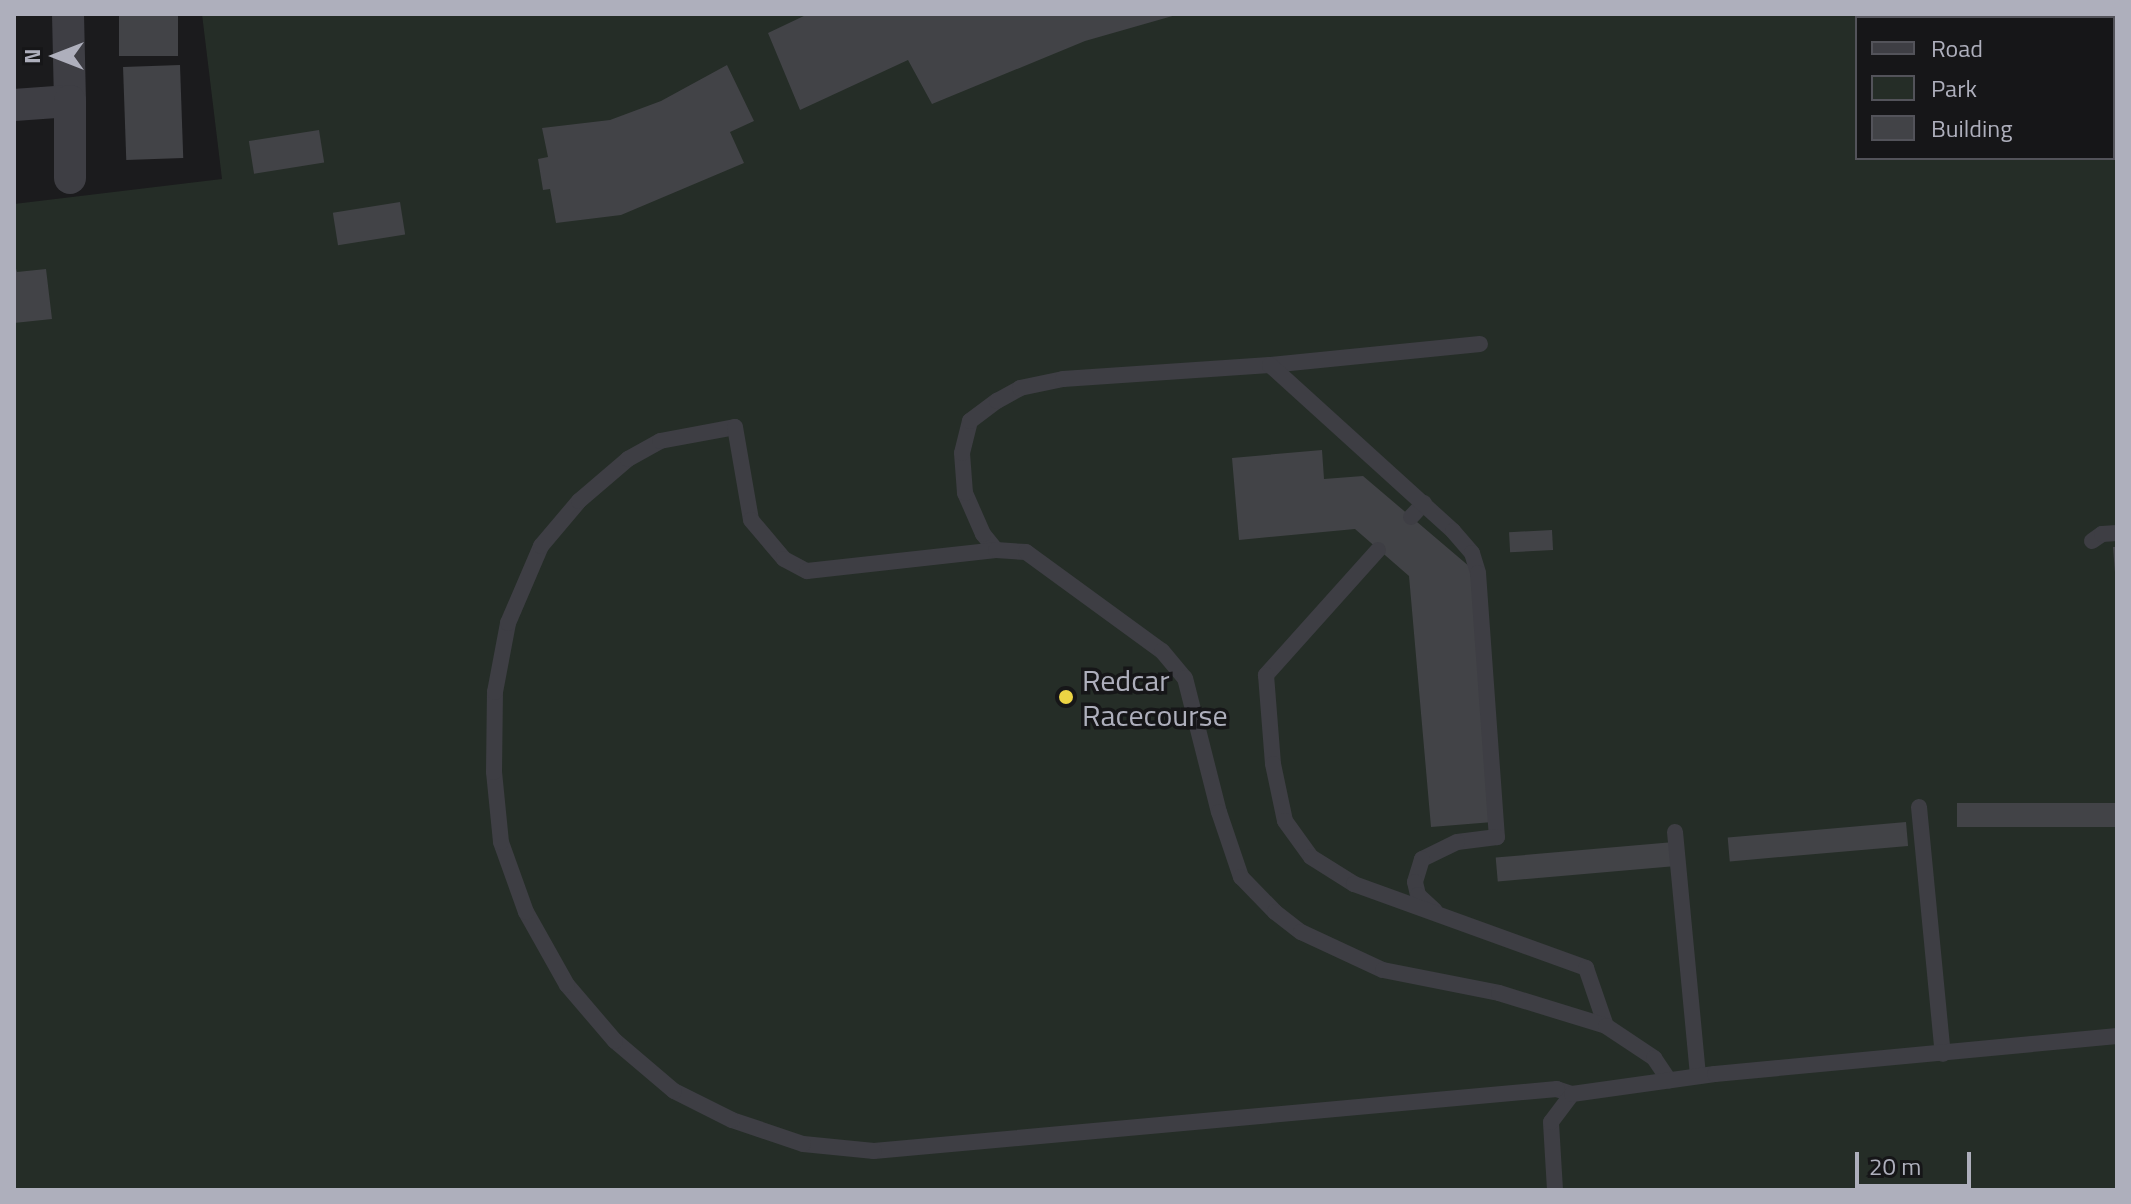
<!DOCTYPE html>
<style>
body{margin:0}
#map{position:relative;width:2131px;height:1204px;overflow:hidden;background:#1b1b1d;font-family:"Titillium Web",sans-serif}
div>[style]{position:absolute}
.green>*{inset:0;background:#252d27}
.building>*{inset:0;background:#424347;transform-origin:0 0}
.lane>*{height:16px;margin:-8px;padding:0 8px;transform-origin:8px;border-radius:8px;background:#3e3e44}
.street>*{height:32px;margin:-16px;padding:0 16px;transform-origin:16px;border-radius:16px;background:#3e3e44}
.dots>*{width:22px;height:22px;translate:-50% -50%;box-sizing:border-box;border:4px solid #161618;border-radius:50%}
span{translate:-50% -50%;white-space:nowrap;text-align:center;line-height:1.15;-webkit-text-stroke:7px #161618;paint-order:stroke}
.poi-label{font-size:30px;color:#aeafbc}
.left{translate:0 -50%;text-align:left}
.frame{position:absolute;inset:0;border:16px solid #aeafbc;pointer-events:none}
.legend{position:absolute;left:1855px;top:16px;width:260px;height:144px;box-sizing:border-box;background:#161618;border:2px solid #53535a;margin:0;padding:10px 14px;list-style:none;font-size:24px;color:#aeafbc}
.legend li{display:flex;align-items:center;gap:16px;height:40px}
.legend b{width:40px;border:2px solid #53535a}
.north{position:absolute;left:16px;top:16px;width:80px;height:80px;-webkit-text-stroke:6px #161618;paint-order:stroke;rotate:270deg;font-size:22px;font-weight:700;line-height:32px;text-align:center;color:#aeafbc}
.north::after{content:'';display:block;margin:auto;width:28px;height:36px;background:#aeafbc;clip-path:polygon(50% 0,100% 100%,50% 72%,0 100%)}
.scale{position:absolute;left:1855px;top:1152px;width:116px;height:36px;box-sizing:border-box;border:4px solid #aeafbc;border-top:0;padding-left:10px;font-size:24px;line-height:28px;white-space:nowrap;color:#aeafbc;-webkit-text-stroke:6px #161618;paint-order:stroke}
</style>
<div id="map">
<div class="green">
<div style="clip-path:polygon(evenodd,202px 14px,2117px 14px,2117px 1190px,14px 1190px,14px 204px,222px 179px,202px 14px,1857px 18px,2113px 18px,2113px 158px,1857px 158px,1857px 18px)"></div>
</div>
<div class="building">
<div style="left:119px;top:14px;width:59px;height:42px"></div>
<div style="clip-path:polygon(808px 14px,1176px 14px,1176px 15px,1085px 41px,932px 104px,908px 60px,800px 110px,768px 33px)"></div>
<div style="left:180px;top:65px;width:93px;height:57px;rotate:88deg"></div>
<div style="clip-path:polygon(727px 65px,754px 121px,730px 132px,744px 163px,621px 215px,556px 223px,550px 189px,543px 190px,538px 159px,548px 157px,542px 128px,610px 120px,661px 101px)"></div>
<div style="left:319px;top:130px;width:33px;height:71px;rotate:81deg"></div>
<div style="left:400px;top:202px;width:33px;height:68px;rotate:81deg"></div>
<div style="clip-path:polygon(14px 262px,17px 272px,46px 269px,52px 319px,14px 323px)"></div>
<div style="clip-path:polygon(1322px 450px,1324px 479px,1363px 476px,1470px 567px,1493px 822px,1431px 827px,1409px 576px,1355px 529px,1239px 540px,1232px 458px)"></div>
<div style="left:1552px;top:530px;width:20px;height:43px;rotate:87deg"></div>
<div style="clip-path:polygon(2113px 547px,2117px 547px,2117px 573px,2115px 573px)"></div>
<div style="left:2117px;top:803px;width:24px;height:160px;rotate:90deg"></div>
<div style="left:1906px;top:822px;width:24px;height:179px;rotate:85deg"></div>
<div style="left:1674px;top:842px;width:24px;height:179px;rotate:85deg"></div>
</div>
<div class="lane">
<div style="left:1270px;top:365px;width:211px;rotate:-5.7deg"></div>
<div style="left:1411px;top:517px;width:19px;rotate:-47deg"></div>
<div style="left:2092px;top:541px;width:12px;rotate:-35deg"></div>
<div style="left:2102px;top:534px;width:15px;rotate:-4deg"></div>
<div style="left:996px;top:550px;width:21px;rotate:-129deg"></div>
<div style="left:983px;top:534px;width:45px;rotate:-113.7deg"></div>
<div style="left:965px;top:493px;width:40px;rotate:-94.3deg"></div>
<div style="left:962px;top:453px;width:33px;rotate:-76deg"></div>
<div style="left:970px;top:421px;width:34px;rotate:-37deg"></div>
<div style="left:997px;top:401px;width:26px;rotate:-29deg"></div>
<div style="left:1020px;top:388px;width:44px;rotate:-11.8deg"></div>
<div style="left:1063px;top:379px;width:207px;rotate:-3.9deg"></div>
<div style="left:1270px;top:365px;width:247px;rotate:42.2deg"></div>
<div style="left:1453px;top:531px;width:29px;rotate:49deg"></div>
<div style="left:1472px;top:553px;width:21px;rotate:73deg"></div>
<div style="left:1478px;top:573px;width:265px;rotate:85.9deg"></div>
<div style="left:1497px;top:837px;width:40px;rotate:172.9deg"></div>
<div style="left:1457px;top:842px;width:39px;rotate:154deg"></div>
<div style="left:1422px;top:859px;width:24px;rotate:107deg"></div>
<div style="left:1415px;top:882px;width:13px;rotate:77deg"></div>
<div style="left:1418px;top:895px;width:23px;rotate:43deg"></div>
<div style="left:1378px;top:550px;width:168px;rotate:131.9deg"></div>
<div style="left:1266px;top:675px;width:89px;rotate:85.5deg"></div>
<div style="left:1273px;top:764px;width:58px;rotate:78.1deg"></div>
<div style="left:1285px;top:821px;width:44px;rotate:54.2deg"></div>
<div style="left:1311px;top:857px;width:51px;rotate:32.1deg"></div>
<div style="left:1354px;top:884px;width:247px;rotate:19.9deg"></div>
<div style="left:1586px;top:968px;width:61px;rotate:71deg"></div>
<div style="left:1919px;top:807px;width:248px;rotate:84.5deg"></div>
<div style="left:1675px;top:832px;width:245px;rotate:84.6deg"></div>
<div style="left:1572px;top:1094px;width:16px;rotate:-162deg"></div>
<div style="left:1557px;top:1089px;width:686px;rotate:174.81deg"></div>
<div style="left:874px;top:1151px;width:71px;rotate:-174.4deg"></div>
<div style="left:803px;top:1144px;width:75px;rotate:-161.3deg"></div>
<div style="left:732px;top:1120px;width:65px;rotate:-153.4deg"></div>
<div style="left:674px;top:1091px;width:77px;rotate:-139.7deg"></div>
<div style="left:615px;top:1041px;width:74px;rotate:-130.6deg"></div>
<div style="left:567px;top:985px;width:84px;rotate:-119.3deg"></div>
<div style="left:526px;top:912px;width:74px;rotate:-109.7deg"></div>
<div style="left:501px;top:842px;width:70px;rotate:-95.7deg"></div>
<div style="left:494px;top:772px;width:80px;rotate:-89.3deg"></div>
<div style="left:495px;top:692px;width:70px;rotate:-79.3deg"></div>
<div style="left:508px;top:623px;width:84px;rotate:-66.8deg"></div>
<div style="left:541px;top:546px;width:59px;rotate:-49.8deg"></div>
<div style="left:579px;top:501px;width:65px;rotate:-40.6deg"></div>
<div style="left:628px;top:459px;width:37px;rotate:-29deg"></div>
<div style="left:660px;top:441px;width:76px;rotate:-10.6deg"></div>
<div style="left:735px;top:427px;width:94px;rotate:80.2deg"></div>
<div style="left:751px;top:520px;width:51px;rotate:49.8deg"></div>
<div style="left:784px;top:559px;width:26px;rotate:28deg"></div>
<div style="left:807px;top:571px;width:190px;rotate:-6.3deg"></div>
<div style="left:996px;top:550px;width:30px;rotate:4deg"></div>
<div style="left:1026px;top:552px;width:168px;rotate:36.1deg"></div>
<div style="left:1162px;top:651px;width:35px;rotate:50deg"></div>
<div style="left:1185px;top:678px;width:138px;rotate:75.8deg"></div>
<div style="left:1219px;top:812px;width:69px;rotate:71.3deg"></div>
<div style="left:1241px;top:877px;width:49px;rotate:45.8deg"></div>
<div style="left:1275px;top:912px;width:33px;rotate:38deg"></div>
<div style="left:1301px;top:932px;width:90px;rotate:24.9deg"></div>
<div style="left:1383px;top:970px;width:118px;rotate:11.2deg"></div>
<div style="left:1499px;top:993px;width:112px;rotate:17.1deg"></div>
<div style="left:1606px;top:1026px;width:58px;rotate:33.7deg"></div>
<div style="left:1654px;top:1058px;width:27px;rotate:56deg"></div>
<div style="left:1555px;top:1190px;width:68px;rotate:-93.4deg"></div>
<div style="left:1551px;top:1122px;width:35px;rotate:-53deg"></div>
<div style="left:1572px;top:1094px;width:144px;rotate:-8deg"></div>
<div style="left:1715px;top:1074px;width:404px;rotate:-5.4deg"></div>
</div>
<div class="street">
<div style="left:68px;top:14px;width:87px;rotate:88.7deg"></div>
<div style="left:14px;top:105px;width:56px;rotate:-4.1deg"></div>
<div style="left:70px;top:101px;width:77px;rotate:90deg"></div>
</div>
<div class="dots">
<div style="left:1066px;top:697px;background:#ecd444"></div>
</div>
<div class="poi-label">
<span class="left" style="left:1082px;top:697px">Redcar<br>Racecourse</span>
</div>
<div class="frame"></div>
<ul class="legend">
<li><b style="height:10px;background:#3e3e44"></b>Road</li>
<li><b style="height:22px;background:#252d27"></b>Park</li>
<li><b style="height:22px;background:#424347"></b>Building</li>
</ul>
<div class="north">N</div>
<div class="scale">20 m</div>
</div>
